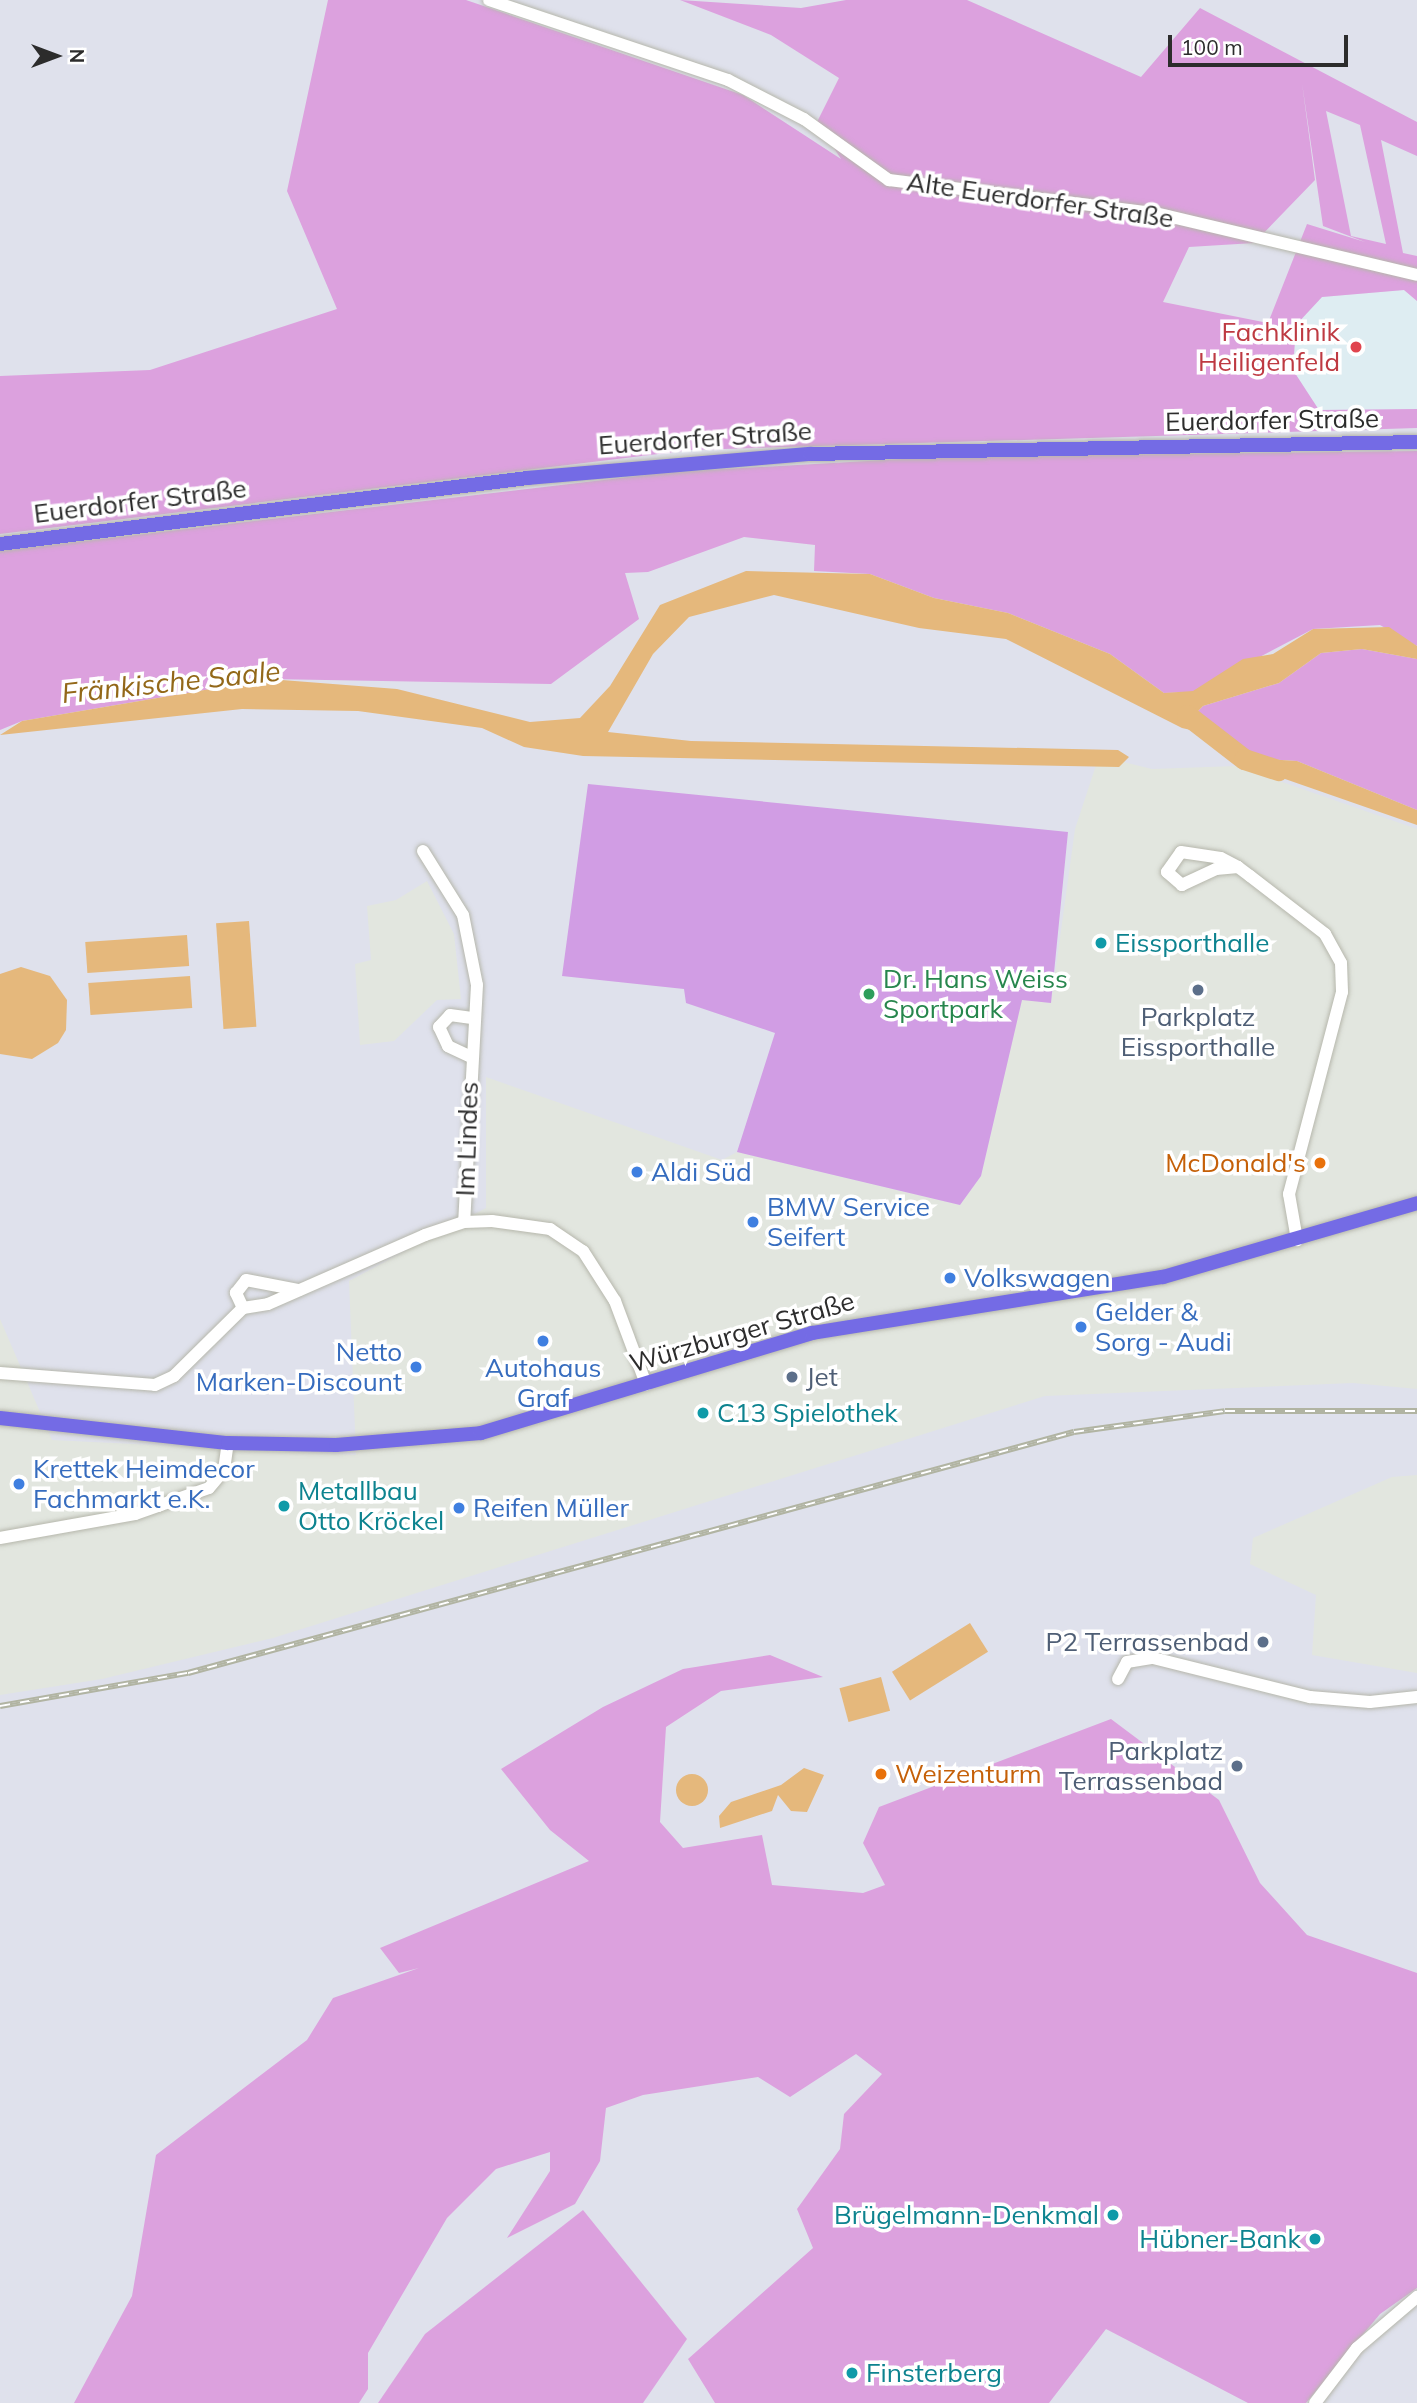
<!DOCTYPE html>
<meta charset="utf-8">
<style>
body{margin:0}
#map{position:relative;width:1417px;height:2403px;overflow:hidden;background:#dfe1ec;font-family:Mulish,sans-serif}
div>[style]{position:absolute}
.industrial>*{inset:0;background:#e2e6df}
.medical>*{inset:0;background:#deedf2}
.green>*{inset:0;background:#dca1de}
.pitch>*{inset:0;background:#d19de4}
.water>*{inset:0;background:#e5b87c;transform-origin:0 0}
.round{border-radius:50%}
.river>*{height:21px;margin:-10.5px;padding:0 10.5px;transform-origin:10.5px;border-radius:10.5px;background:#e5b87c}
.roads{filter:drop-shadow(0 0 2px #b6b7ac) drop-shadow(0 0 2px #b6b7ac)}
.minor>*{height:12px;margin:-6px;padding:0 6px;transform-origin:6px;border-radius:6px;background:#fff}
.major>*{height:14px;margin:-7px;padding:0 7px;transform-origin:7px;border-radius:7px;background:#746be5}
.rail>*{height:6px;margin-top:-3px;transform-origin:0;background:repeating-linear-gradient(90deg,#fff 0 10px,#b1b4a2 0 20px);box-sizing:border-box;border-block:2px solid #b1b4a2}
.dots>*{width:19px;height:19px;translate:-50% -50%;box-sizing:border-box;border:4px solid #fff;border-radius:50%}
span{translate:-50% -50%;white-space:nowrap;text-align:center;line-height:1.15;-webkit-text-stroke:7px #fff;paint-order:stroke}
.street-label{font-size:26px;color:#2c2c2c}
.health-label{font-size:26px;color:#be3a42}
.right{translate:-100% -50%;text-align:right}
.culture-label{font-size:26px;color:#0d838f}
.left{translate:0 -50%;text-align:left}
.leisure-label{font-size:26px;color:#27864d}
.service-label{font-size:26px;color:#4e5e75}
.food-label{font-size:26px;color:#c56008}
.shop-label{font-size:26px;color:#366cbe}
.water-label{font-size:28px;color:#936819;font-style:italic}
.north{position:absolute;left:21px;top:21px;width:70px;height:70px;-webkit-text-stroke:5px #fff;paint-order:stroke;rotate:90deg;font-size:19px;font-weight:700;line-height:28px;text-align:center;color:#2c2c2c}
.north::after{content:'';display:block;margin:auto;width:24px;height:32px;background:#2c2c2c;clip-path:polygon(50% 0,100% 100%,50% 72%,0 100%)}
.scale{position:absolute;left:1168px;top:35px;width:180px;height:32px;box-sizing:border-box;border:4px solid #2c2c2c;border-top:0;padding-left:9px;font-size:21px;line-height:24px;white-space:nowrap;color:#2c2c2c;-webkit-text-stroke:5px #fff;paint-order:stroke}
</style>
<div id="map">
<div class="industrial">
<div style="clip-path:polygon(1099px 756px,1152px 769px,1236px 766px,1417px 829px,1417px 1389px,1353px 1383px,1045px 1396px,273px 1638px,102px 1679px,0 1695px,0 1319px,52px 1440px,356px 1455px,349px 1281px,486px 1208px,486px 1077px,722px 1160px,737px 1152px,960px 1205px,981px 1176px,1022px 999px,1051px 1003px,1075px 829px)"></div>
<div style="clip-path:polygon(427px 881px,454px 934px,461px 999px,437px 1000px,394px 1041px,360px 1045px,355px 964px,371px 960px,367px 906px,396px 900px)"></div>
<div style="clip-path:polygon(1417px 1475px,1417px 1673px,1312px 1655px,1316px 1595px,1250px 1564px,1253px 1538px,1392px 1477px)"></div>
</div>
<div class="medical">
<div style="clip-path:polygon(1404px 290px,1417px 301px,1417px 416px,1312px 415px,1293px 370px,1296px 325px,1322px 297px)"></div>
</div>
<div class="green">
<div style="clip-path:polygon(evenodd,328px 0,466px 0,743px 95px,841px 159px,817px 122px,839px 78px,771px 35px,680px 0,801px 8px,846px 0,967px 0,1141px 77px,1200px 8px,1417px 122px,1417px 156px,1381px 140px,1403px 253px,1417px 256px,1417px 301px,1404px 290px,1322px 297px,1296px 325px,1293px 370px,1319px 410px,1417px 409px,1417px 428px,691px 450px,0 534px,0 376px,150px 370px,337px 309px,287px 191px,328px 0,1302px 83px,1323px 226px,1365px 242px,1307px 224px,1268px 323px,1163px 302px,1189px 247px,1254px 243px,1315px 180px,1302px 83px,328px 0,1326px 111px,1360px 125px,1386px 244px,1351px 236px,1326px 111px)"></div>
<div style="clip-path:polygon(1417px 451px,1417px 646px,1380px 625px,1313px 629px,1193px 692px,1164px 693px,1110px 654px,1008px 613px,934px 598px,870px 574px,814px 571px,815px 545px,744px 537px,648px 572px,625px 573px,639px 619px,551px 684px,269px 679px,22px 721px,0 730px,0 551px,671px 472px,938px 457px)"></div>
<div style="clip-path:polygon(1362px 649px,1417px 659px,1417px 810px,1297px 761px,1251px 758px,1194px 715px,1203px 706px,1279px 683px,1321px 653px)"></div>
<div style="clip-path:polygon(770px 1655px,823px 1677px,721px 1691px,666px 1727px,660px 1822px,683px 1848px,762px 1835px,772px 1885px,863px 1893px,885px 1885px,863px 1843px,879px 1807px,1111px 1719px,1219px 1800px,1260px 1883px,1307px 1935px,1417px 1973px,1417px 2288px,1380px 2314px,1306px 2403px,1248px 2403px,1106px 2329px,1049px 2403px,715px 2403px,688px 2359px,813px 2248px,797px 2209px,840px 2149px,844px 2114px,882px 2074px,856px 2054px,790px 2097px,758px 2077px,643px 2095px,606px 2108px,600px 2161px,575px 2204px,507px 2238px,550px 2171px,550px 2152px,496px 2169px,447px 2218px,368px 2353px,368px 2389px,359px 2403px,74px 2403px,132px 2296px,156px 2155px,307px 2040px,333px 1998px,419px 1968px,399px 1973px,380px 1948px,589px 1861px,550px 1830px,501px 1769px,603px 1707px,683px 1669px)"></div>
<div style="clip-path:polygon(583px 2210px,687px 2339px,643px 2403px,378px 2403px,425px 2334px)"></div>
</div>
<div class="pitch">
<div style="clip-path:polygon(588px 784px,1068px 832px,1051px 1003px,1022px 1000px,981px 1176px,960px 1205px,737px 1152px,775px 1033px,686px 1003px,684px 989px,562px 976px)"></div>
</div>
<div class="water">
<div style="clip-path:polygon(746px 571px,870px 574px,934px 598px,1008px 613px,1110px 654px,1164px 693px,1193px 691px,1243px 659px,1273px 654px,1313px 629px,1389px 627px,1417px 646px,1417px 659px,1362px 649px,1321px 653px,1279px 683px,1203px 706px,1194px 715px,1208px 734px,1182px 728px,1006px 639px,919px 628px,774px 595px,689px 617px,653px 654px,608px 732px,691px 741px,1118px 750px,1129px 757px,1119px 767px,583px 756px,524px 747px,482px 728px,358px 711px,242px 709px,0 735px,22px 721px,269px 679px,397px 689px,530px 722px,580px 718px,610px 686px,660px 605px)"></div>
<div style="clip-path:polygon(1251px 758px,1297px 761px,1417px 810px,1417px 825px,1248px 766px)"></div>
<div style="left:249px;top:921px;width:106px;height:33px;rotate:86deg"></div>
<div style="left:187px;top:935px;width:31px;height:102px;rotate:86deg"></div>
<div style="clip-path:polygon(21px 967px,50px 976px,67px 1000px,66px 1030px,58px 1043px,32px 1059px,0 1054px,0 974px)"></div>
<div style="left:190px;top:976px;width:32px;height:102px;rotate:86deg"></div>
<div style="left:970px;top:1623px;width:34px;height:92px;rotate:58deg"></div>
<div style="left:881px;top:1677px;width:35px;height:43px;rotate:75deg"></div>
<div style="clip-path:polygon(804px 1768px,824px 1775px,807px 1812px,791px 1811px,778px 1795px,772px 1811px,720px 1828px,719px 1816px,731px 1802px,781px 1785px)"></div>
<div class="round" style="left:676px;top:1774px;width:32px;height:32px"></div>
</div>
<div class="river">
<div style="left:1187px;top:715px;width:72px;rotate:37.7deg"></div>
<div style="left:1244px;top:759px;width:36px;rotate:18deg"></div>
</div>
<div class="roads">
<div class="minor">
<div style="left:489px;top:0;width:252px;rotate:18.5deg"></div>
<div style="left:728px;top:80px;width:85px;rotate:27.2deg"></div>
<div style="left:804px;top:119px;width:105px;rotate:35.7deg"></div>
<div style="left:889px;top:180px;width:268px;rotate:7.1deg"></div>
<div style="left:1155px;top:213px;width:269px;rotate:13.3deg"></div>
<div style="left:423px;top:851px;width:75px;rotate:58deg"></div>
<div style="left:463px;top:915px;width:71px;rotate:78.7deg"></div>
<div style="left:477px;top:985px;width:237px;rotate:93.1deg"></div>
<div style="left:1238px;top:867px;width:22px;rotate:175deg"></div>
<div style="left:1216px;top:869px;width:38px;rotate:155deg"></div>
<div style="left:1182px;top:885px;width:20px;rotate:-139deg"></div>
<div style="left:1167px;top:872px;width:24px;rotate:-55deg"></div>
<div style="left:1181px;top:852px;width:40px;rotate:8.5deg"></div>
<div style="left:1221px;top:858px;width:19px;rotate:28deg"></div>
<div style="left:1238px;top:867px;width:15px;rotate:37deg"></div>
<div style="left:1250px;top:876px;width:95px;rotate:37.7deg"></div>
<div style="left:1325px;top:934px;width:33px;rotate:61deg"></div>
<div style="left:1341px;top:963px;width:29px;rotate:88deg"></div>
<div style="left:1342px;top:992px;width:209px;rotate:104.7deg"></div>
<div style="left:1289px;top:1194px;width:47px;rotate:80.1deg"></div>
<div style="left:469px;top:1056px;width:23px;rotate:-155deg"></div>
<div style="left:448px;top:1046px;width:21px;rotate:-115deg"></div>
<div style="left:439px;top:1027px;width:16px;rotate:-47deg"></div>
<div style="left:450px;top:1015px;width:22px;rotate:8deg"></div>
<div style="left:243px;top:1308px;width:17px;rotate:-115deg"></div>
<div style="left:236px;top:1293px;width:16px;rotate:-52deg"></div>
<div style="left:246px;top:1280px;width:54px;rotate:10.7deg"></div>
<div style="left:0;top:1373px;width:155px;rotate:4.4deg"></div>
<div style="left:155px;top:1385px;width:21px;rotate:-25deg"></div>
<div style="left:174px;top:1376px;width:97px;rotate:-44.6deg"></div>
<div style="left:243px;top:1308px;width:25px;rotate:-9deg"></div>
<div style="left:268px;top:1304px;width:171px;rotate:-23.7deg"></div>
<div style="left:425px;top:1235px;width:41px;rotate:-18.4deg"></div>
<div style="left:464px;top:1222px;width:28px;rotate:-2deg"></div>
<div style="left:492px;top:1221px;width:59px;rotate:7.9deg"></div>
<div style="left:550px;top:1229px;width:40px;rotate:34deg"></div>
<div style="left:583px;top:1251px;width:59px;rotate:57.4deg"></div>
<div style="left:615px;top:1301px;width:89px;rotate:69.5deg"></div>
<div style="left:0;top:1538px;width:137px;rotate:-10.1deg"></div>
<div style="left:135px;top:1514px;width:78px;rotate:-19.4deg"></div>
<div style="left:209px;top:1488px;width:23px;rotate:-50deg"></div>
<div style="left:224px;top:1470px;width:27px;rotate:-82deg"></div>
<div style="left:1118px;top:1679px;width:19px;rotate:-62deg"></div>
<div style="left:1127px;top:1662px;width:26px;rotate:-9deg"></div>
<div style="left:1153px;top:1658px;width:162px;rotate:14deg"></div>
<div style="left:1310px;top:1697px;width:60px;rotate:4.8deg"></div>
<div style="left:1370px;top:1702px;width:47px;rotate:-6.1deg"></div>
<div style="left:1315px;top:2403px;width:69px;rotate:-52.6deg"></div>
<div style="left:1357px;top:2348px;width:79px;rotate:-40.4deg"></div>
</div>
<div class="major">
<div style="left:0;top:544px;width:532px;rotate:-7.13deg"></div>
<div style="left:528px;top:478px;width:283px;rotate:-4.9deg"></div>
<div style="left:810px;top:454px;width:607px;rotate:-1.13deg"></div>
<div style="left:0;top:1418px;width:229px;rotate:6.3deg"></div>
<div style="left:228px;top:1443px;width:108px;rotate:1.1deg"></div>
<div style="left:336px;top:1445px;width:145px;rotate:-4.7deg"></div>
<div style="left:481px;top:1433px;width:346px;rotate:-16.8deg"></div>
<div style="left:812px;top:1333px;width:355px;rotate:-9.1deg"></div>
<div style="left:1163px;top:1277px;width:265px;rotate:-16.2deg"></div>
</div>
</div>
<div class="rail">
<div style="left:0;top:1706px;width:191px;rotate:-10deg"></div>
<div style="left:188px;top:1673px;width:918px;rotate:-15.22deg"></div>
<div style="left:1074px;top:1432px;width:152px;rotate:-7.9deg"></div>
<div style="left:1225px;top:1411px;width:192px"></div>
</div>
<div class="dots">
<div style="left:1356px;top:347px;background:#e0444e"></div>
<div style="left:1101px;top:943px;background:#0f9aa8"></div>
<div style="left:1198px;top:990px;background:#5c6f8a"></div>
<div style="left:869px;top:994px;background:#2e9e5b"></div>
<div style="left:1320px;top:1163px;background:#e8710a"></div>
<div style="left:637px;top:1172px;background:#3f7fe0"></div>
<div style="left:753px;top:1222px;background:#3f7fe0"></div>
<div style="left:950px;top:1278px;background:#3f7fe0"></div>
<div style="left:1081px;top:1327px;background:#3f7fe0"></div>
<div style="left:543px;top:1341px;background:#3f7fe0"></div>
<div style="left:416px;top:1367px;background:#3f7fe0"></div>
<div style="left:792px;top:1377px;background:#5c6f8a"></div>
<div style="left:703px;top:1413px;background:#0f9aa8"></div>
<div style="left:19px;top:1484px;background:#3f7fe0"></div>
<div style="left:284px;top:1506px;background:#0f9aa8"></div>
<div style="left:459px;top:1508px;background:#3f7fe0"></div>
<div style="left:1263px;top:1642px;background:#5c6f8a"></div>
<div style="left:1237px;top:1766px;background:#5c6f8a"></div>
<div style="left:881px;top:1774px;background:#e8710a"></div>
<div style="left:1113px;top:2215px;background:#0f9aa8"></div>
<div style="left:1315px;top:2239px;background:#0f9aa8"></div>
<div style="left:852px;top:2373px;background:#0f9aa8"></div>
</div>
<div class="street-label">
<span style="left:1040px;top:200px;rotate:8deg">Alte Euerdorfer Straße</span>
<span style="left:1272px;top:420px;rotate:-1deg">Euerdorfer Straße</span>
<span style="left:705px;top:438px;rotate:-4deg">Euerdorfer Straße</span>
<span style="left:140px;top:501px;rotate:-7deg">Euerdorfer Straße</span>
<span style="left:467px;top:1139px;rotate:-88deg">Im Lindes</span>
<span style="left:742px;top:1332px;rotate:-16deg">Würzburger Straße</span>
</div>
<div class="health-label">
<span class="right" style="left:1340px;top:347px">Fachklinik<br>Heiligenfeld</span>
</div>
<div class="culture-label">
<span class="left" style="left:1115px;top:943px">Eissporthalle</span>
<span class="left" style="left:717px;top:1413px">C13 Spielothek</span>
<span class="left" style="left:298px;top:1506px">Metallbau<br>Otto Kröckel</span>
<span class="right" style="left:1099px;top:2215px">Brügelmann-Denkmal</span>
<span class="right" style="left:1301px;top:2239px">Hübner-Bank</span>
<span class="left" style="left:866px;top:2373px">Finsterberg</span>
</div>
<div class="leisure-label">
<span class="left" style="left:883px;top:994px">Dr. Hans Weiss<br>Sportpark</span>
</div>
<div class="service-label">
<span style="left:1198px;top:1032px">Parkplatz<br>Eissporthalle</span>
<span class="left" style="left:806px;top:1377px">Jet</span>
<span class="right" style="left:1249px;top:1642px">P2 Terrassenbad</span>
<span class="right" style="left:1223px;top:1766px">Parkplatz<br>Terrassenbad</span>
</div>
<div class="food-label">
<span class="right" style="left:1306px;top:1163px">McDonald's</span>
<span class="left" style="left:895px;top:1774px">Weizenturm</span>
</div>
<div class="shop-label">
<span class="left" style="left:651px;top:1172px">Aldi Süd</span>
<span class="left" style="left:767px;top:1222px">BMW Service<br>Seifert</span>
<span class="left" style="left:964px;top:1278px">Volkswagen</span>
<span class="left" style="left:1095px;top:1327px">Gelder &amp;<br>Sorg - Audi</span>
<span class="right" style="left:402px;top:1367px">Netto<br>Marken-Discount</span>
<span style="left:543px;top:1383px">Autohaus<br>Graf</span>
<span class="left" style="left:33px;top:1484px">Krettek Heimdecor<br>Fachmarkt e.K.</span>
<span class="left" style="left:473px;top:1508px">Reifen Müller</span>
</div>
<div class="water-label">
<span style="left:171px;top:682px;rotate:-6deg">Fränkische Saale</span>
</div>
<div class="north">N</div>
<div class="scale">100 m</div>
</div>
